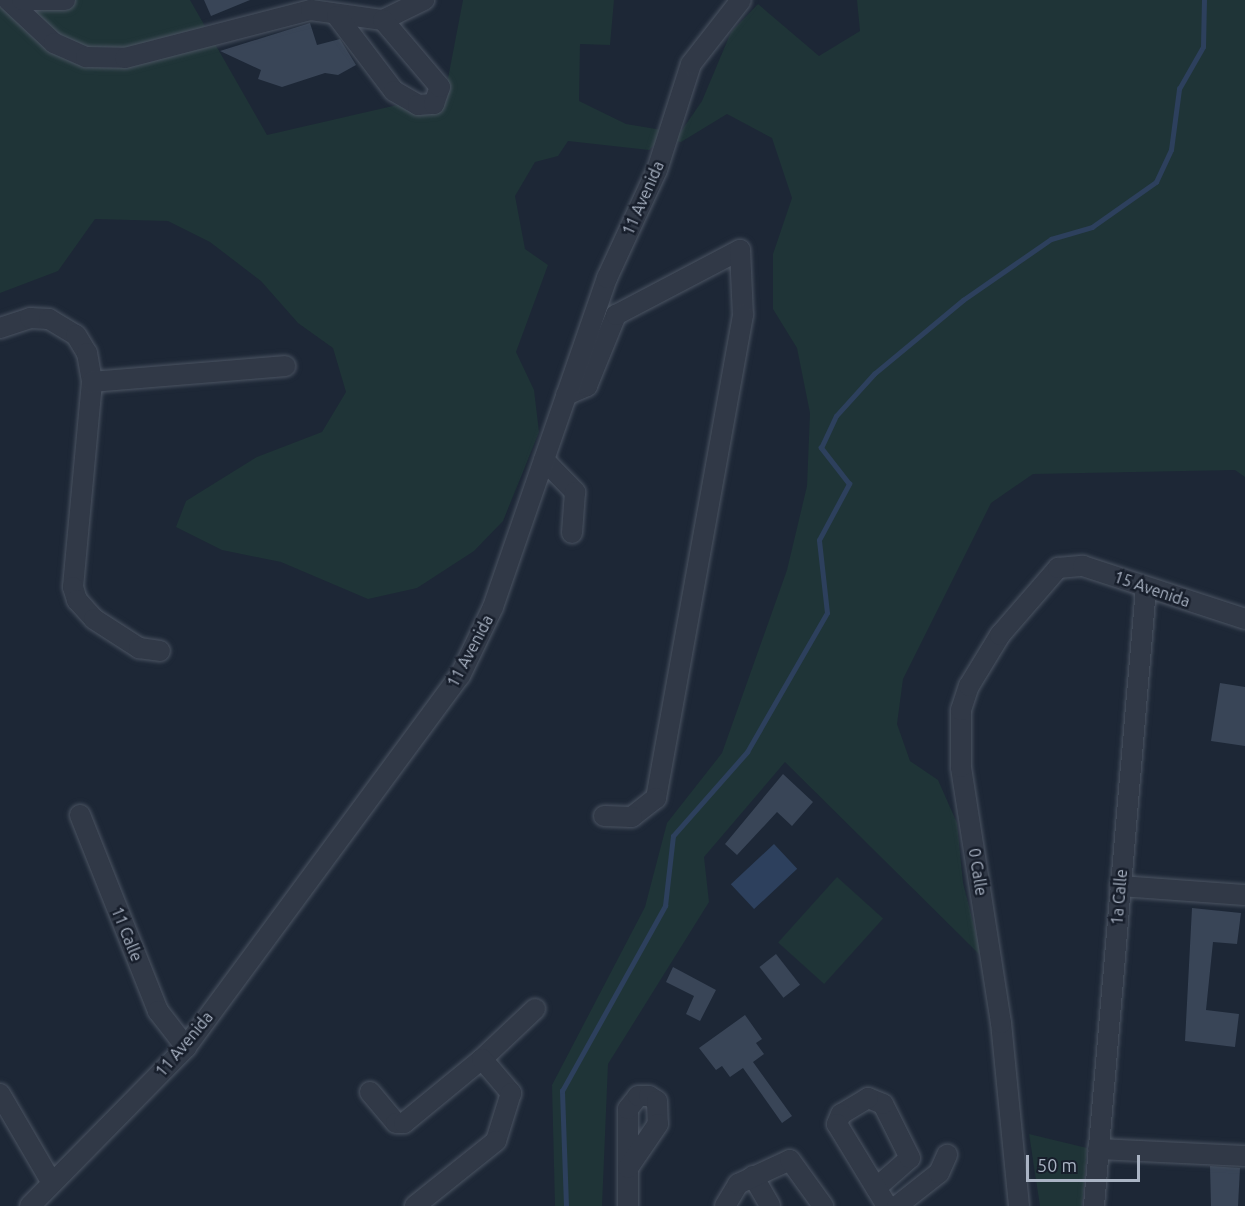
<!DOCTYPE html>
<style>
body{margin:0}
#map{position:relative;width:1245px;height:1206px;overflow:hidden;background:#1d2736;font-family:Ubuntu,sans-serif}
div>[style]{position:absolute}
.green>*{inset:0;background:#1f3437;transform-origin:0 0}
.water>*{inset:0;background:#2d405d;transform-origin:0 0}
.stream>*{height:4.5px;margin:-2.25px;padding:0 2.25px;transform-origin:2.25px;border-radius:2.25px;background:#2d405d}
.building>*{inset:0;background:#394557;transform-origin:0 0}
.roads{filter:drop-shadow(0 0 2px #4b5462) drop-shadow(0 0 2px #4b5462)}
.minor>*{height:20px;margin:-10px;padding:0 10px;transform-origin:10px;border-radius:10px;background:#313947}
span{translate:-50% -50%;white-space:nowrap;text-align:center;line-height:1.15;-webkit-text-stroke:5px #171e2b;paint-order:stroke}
.street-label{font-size:16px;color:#aab4c4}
.scale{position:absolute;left:1026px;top:1155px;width:114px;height:27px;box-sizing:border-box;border:3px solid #aab4c4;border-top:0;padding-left:8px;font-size:18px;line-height:21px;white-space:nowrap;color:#aab4c4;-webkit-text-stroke:4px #171e2b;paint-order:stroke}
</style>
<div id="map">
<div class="green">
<div style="clip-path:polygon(0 0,190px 0,267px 135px,445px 94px,463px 0,614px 0,610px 45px,580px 44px,579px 101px,626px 124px,680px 133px,702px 101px,731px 32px,758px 4px,819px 56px,860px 31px,857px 0,1245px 0,1245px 477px,1235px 470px,1033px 474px,991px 503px,903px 679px,897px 724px,910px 761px,938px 780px,957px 823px,963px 883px,982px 957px,785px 762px,704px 857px,709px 902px,608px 1064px,602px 1206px,555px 1206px,552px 1085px,645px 907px,667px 823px,722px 753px,787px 570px,807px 486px,810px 413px,797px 348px,773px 309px,773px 254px,792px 198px,772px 138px,727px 114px,681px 142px,661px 139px,649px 150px,568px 141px,558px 156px,535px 162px,515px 196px,525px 249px,548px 265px,516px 352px,534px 390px,539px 432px,503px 521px,474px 551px,417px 588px,368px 599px,281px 562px,222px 550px,176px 527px,186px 501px,257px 457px,322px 432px,346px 392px,333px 348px,298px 323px,261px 281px,210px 242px,168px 221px,95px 219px,58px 271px,0 293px)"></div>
<div style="left:837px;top:877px;width:62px;height:88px;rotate:42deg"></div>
<div style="clip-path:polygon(1029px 1134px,1087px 1148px,1082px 1206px,1040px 1206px)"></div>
</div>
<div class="water">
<div style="left:774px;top:844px;width:34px;height:59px;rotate:47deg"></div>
</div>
<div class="stream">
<div style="left:566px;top:1206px;width:115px;rotate:-92deg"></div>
<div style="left:562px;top:1091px;width:212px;rotate:-60.9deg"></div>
<div style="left:665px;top:906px;width:70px;rotate:-83.5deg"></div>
<div style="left:673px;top:836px;width:112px;rotate:-48.6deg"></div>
<div style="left:747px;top:752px;width:160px;rotate:-60.1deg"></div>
<div style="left:827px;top:613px;width:73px;rotate:-96.3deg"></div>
<div style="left:819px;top:540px;width:64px;rotate:-61.8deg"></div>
<div style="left:849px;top:484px;width:46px;rotate:-127.9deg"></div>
<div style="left:821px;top:448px;width:35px;rotate:-65deg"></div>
<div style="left:836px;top:416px;width:57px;rotate:-47.9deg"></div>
<div style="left:874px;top:374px;width:116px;rotate:-39.7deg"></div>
<div style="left:963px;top:300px;width:107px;rotate:-34.7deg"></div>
<div style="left:1051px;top:239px;width:43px;rotate:-16.3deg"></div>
<div style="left:1092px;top:227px;width:78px;rotate:-35.1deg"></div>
<div style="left:1156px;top:182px;width:35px;rotate:-65deg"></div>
<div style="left:1171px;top:150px;width:62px;rotate:-82.5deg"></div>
<div style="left:1179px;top:89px;width:48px;rotate:-60.3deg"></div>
<div style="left:1203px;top:47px;width:47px;rotate:-88.8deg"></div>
</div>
<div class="building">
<div style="clip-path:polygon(204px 0,250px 0,211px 16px)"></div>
<div style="clip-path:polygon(310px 23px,317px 45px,340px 39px,356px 65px,338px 75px,325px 73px,282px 87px,258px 79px,261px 70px,220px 51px)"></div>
<div style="clip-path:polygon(1220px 683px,1245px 687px,1245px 746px,1211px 741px)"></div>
<div style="clip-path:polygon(783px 774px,813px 802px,792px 826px,777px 812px,737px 855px,725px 844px)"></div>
<div style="clip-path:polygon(1192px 908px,1241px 913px,1237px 944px,1213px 942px,1206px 1010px,1239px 1014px,1235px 1047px,1185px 1041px)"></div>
<div style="left:776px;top:954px;width:39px;height:21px;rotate:52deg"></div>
<div style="clip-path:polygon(673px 967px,716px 990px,700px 1021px,686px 1014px,694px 996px,666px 982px)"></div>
<div style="clip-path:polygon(745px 1015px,762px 1039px,756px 1043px,764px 1054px,753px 1062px,792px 1116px,782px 1123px,743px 1068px,730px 1077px,722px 1066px,716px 1070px,699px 1048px)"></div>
<div style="clip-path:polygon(1210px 1166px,1240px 1168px,1238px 1206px,1211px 1206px)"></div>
</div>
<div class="roads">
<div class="minor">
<div style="left:8px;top:0;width:63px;rotate:43.1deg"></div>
<div style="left:54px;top:43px;width:35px;rotate:24deg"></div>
<div style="left:86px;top:57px;width:39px;rotate:1deg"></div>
<div style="left:125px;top:58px;width:192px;rotate:-14.5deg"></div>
<div style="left:311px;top:10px;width:73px;rotate:7.9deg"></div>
<div style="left:383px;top:20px;width:46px;rotate:-26deg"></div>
<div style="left:22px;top:0;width:43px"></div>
<div style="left:337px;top:16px;width:94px;rotate:52.8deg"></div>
<div style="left:394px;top:91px;width:28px;rotate:30deg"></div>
<div style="left:418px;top:105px;width:16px;rotate:-4deg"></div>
<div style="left:434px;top:104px;width:18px;rotate:-71deg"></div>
<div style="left:440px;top:87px;width:88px;rotate:-130.4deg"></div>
<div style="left:0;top:328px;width:32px;rotate:-18deg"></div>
<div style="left:30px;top:318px;width:19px;rotate:3deg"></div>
<div style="left:49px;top:319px;width:31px;rotate:31deg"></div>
<div style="left:76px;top:335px;width:21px;rotate:59deg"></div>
<div style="left:87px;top:353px;width:29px;rotate:80deg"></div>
<div style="left:92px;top:382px;width:206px;rotate:95.3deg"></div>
<div style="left:73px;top:587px;width:14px;rotate:73deg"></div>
<div style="left:77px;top:600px;width:25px;rotate:48deg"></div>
<div style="left:94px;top:619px;width:54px;rotate:32.8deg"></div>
<div style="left:139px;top:648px;width:21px;rotate:8deg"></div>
<div style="left:92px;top:382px;width:194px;rotate:-4.7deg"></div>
<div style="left:566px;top:395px;width:23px;rotate:-23deg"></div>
<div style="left:587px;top:386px;width:77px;rotate:-67.8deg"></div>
<div style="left:616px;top:315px;width:140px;rotate:-27.7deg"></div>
<div style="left:740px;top:250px;width:65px;rotate:87.4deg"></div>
<div style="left:743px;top:315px;width:491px;rotate:100.2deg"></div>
<div style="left:656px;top:798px;width:31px;rotate:142deg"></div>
<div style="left:632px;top:817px;width:28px;rotate:-178deg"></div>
<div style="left:544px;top:460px;width:45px;rotate:45.9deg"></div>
<div style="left:575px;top:492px;width:41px;rotate:94.2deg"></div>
<div style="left:80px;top:815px;width:211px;rotate:68.3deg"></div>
<div style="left:158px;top:1011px;width:46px;rotate:52.1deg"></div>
<div style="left:1120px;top:886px;width:125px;rotate:4.1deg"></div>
<div style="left:482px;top:1059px;width:73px;rotate:-43.3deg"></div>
<div style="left:370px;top:1092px;width:40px;rotate:50deg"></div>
<div style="left:396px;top:1123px;width:8px"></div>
<div style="left:404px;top:1123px;width:101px;rotate:-39.4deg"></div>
<div style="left:482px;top:1059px;width:45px;rotate:49.5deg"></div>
<div style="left:511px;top:1093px;width:50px;rotate:107.4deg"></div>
<div style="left:496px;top:1141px;width:104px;rotate:141.3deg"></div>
<div style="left:0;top:1094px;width:103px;rotate:59.7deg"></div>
<div style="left:1098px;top:1149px;width:147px;rotate:2.7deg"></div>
<div style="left:753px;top:1176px;width:34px;rotate:60deg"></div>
<div style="left:876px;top:1188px;width:45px;rotate:-41.4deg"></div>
<div style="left:910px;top:1158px;width:60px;rotate:-116.6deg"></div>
<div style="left:883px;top:1104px;width:16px;rotate:-158deg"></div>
<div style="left:868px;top:1098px;width:31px;rotate:149deg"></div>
<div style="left:841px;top:1114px;width:11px;rotate:112deg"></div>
<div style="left:837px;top:1124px;width:96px;rotate:58.6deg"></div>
<div style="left:30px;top:1206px;width:223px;rotate:-45.5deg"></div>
<div style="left:186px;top:1047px;width:461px;rotate:-53.6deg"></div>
<div style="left:460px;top:676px;width:76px;rotate:-64.4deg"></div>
<div style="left:493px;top:607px;width:348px;rotate:-70.9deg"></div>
<div style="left:607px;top:278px;width:119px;rotate:-65.2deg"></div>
<div style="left:657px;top:170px;width:111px;rotate:-72.2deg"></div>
<div style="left:691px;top:64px;width:81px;rotate:-52deg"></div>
<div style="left:628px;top:1206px;width:97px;rotate:-90deg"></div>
<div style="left:628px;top:1109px;width:16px;rotate:-52deg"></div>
<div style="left:638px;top:1096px;width:11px"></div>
<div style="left:649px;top:1096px;width:9px;rotate:32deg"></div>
<div style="left:657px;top:1101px;width:23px;rotate:88deg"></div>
<div style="left:658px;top:1124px;width:53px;rotate:124.3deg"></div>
<div style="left:725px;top:1206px;width:26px;rotate:-59deg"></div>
<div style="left:738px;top:1184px;width:57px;rotate:-24.8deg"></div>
<div style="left:790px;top:1160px;width:57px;rotate:54.3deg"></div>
<div style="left:897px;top:1206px;width:53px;rotate:-38.2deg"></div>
<div style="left:939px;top:1173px;width:20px;rotate:-66deg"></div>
<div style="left:1019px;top:1206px;width:184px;rotate:-95.6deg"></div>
<div style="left:1001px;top:1023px;width:259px;rotate:-98.9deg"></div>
<div style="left:961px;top:767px;width:57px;rotate:-90deg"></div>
<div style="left:961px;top:710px;width:25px;rotate:-72deg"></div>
<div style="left:969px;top:686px;width:60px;rotate:-58.7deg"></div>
<div style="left:1000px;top:635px;width:89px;rotate:-49.1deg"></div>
<div style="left:1058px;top:568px;width:25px;rotate:-5deg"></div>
<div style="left:1083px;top:566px;width:170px;rotate:18.1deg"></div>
<div style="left:1094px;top:1206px;width:620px;rotate:-85.19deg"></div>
</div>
</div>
<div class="street-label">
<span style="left:643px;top:198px;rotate:-66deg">11 Avenida</span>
<span style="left:1152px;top:589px;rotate:19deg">15 Avenida</span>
<span style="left:470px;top:651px;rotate:-62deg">11 Avenida</span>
<span style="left:978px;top:872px;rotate:81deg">0 Calle</span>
<span style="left:1119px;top:897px;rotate:-85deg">1a Calle</span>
<span style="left:127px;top:934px;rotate:68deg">11 Calle</span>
<span style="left:184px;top:1044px;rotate:-50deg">11 Avenida</span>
</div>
<div class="scale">50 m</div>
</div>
